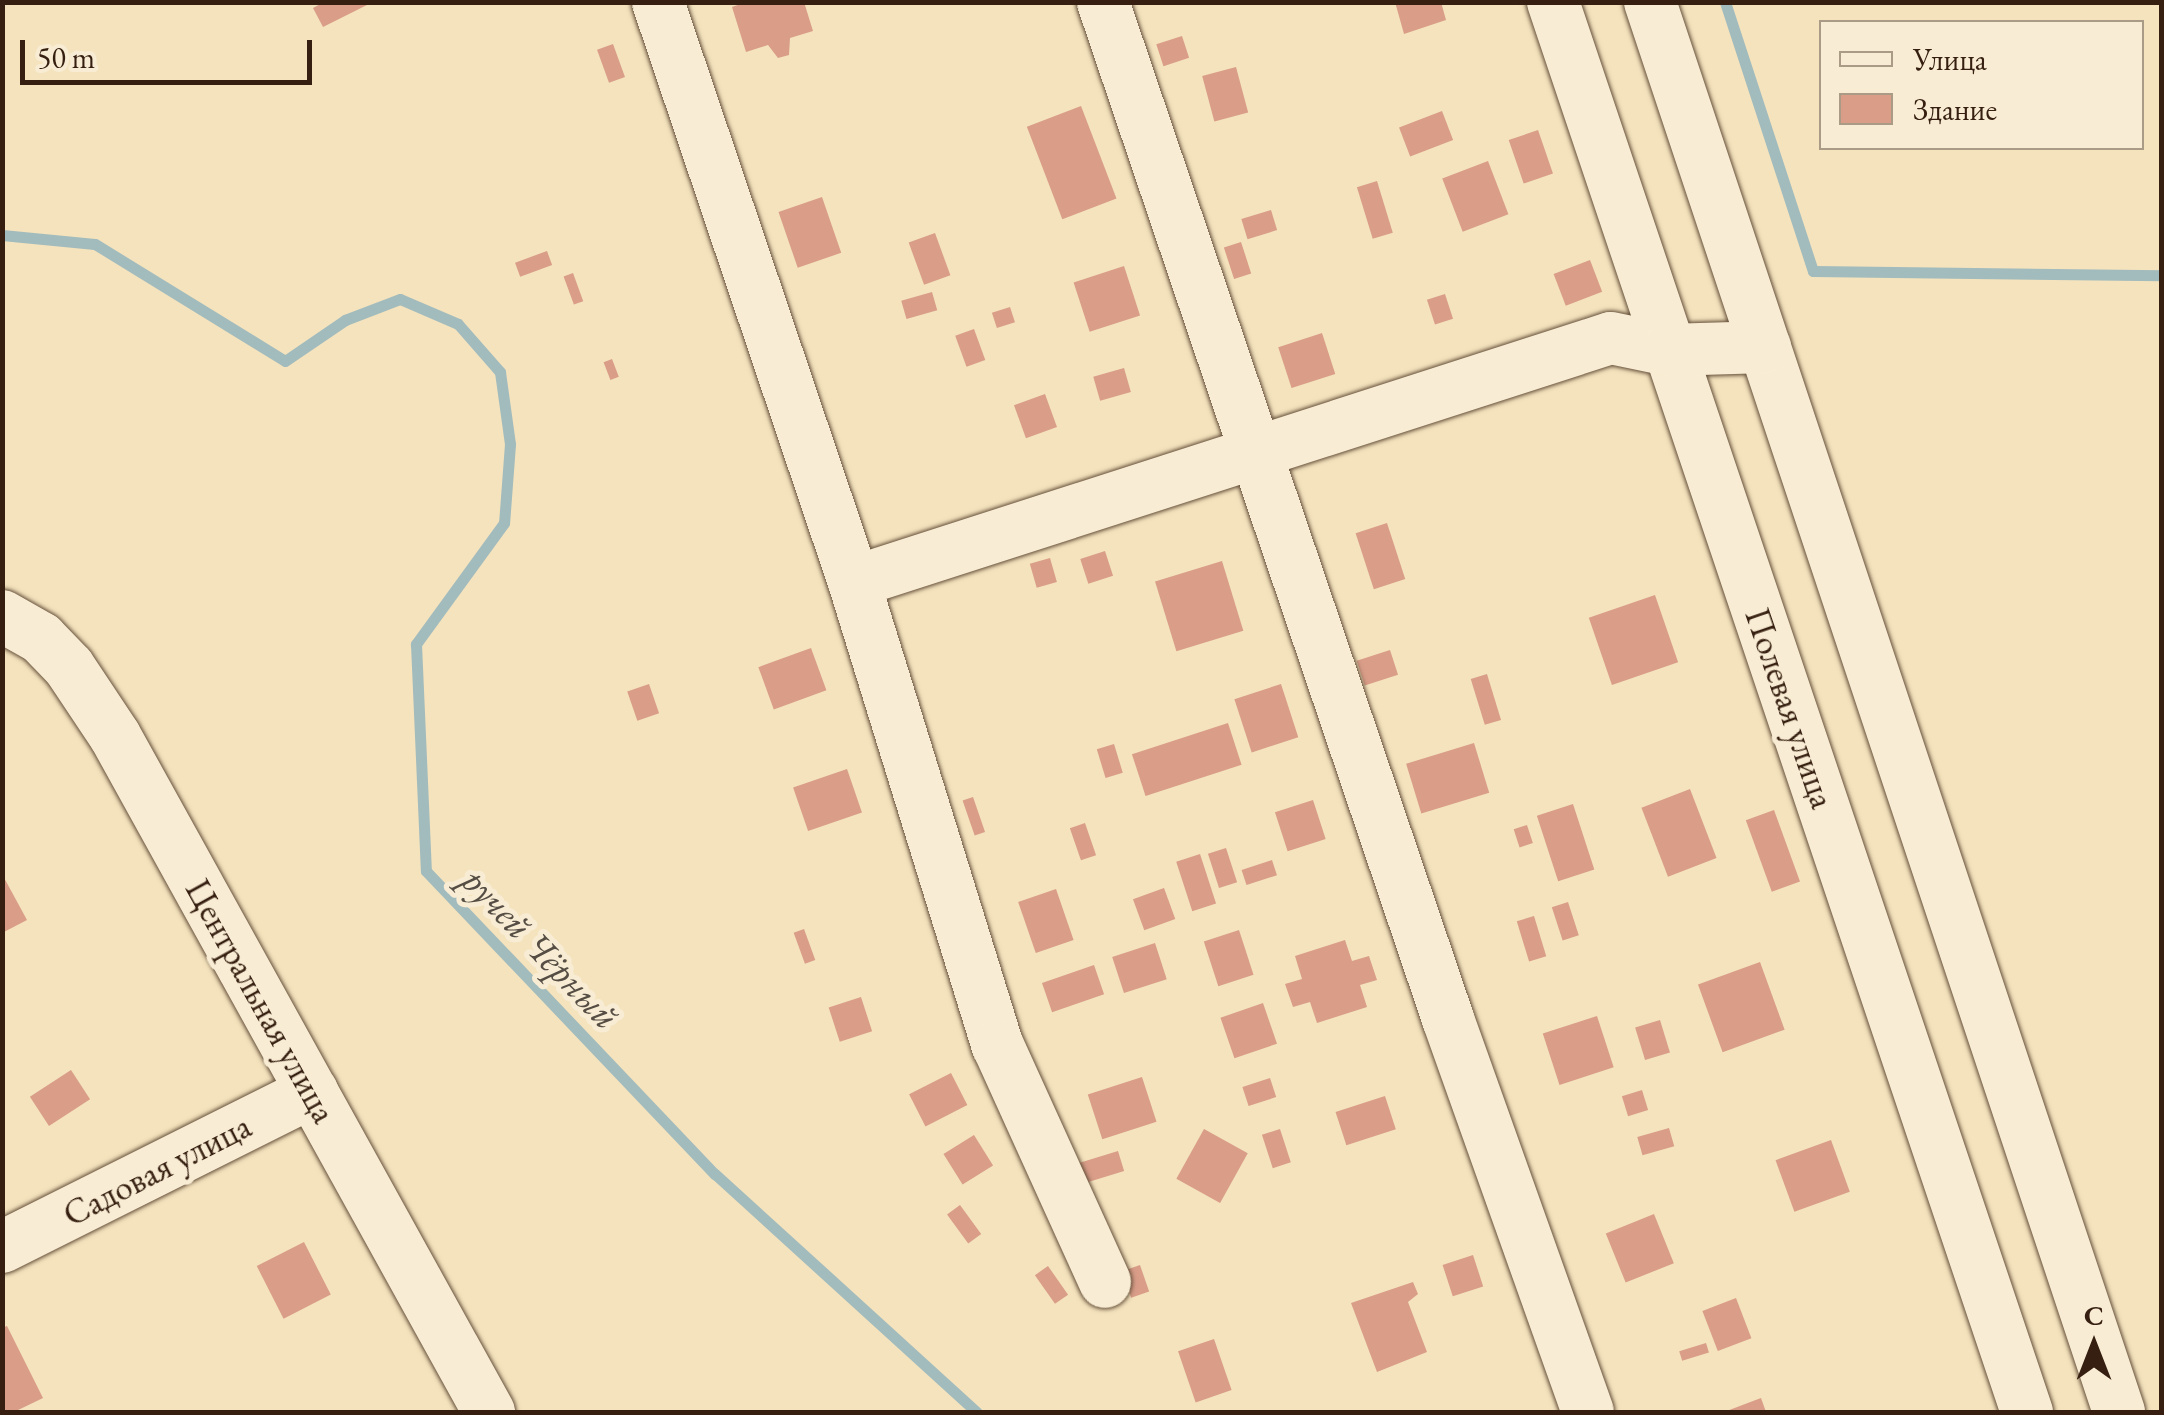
<!DOCTYPE html>
<meta charset="utf-8">
<style>
body{margin:0}
#map{position:relative;width:2164px;height:1415px;overflow:hidden;background:#f4e3bd;font-family:"EB Garamond",serif}
div>[style]{position:absolute}
.stream>*{height:11px;margin:-5.5px;padding:0 5.5px;transform-origin:5.5px;border-radius:5.5px;background:#a2bbbd}
.building>*{inset:0;background:#d99d88;transform-origin:0 0}
.roads{filter:drop-shadow(0 0 2px #66503b) drop-shadow(0 0 2px #66503b)}
.minor>*{height:52px;margin:-26px;padding:0 26px;transform-origin:26px;border-radius:26px;background:#f8edd4}
span{translate:-50% -50%;white-space:nowrap;text-align:center;line-height:1.15;-webkit-text-stroke:10px #f8edd4;paint-order:stroke}
.street-label{font-size:35px;color:#361f10}
.water-label{font-size:38px;color:#564e44;font-style:italic}
.frame{position:absolute;inset:0;border:5px solid #361f10;pointer-events:none}
.legend{position:absolute;left:1819px;top:20px;width:325px;height:130px;box-sizing:border-box;background:#f8edd4;border:2px solid #aa9b86;margin:0;padding:12px 18px;list-style:none;font-size:30px;color:#361f10}
.legend li{display:flex;align-items:center;gap:20px;height:50px}
.legend b{width:50px;border:2px solid #aa9b86}
.north{position:absolute;left:2044px;top:1295px;width:100px;height:100px;-webkit-text-stroke:8px #f8edd4;paint-order:stroke;rotate:0deg;font-size:28px;font-weight:700;line-height:40px;text-align:center;color:#361f10}
.north::after{content:'';display:block;margin:auto;width:35px;height:45px;background:#361f10;clip-path:polygon(50% 0,100% 100%,50% 72%,0 100%)}
.scale{position:absolute;left:20px;top:40px;width:292px;height:45px;box-sizing:border-box;border:5px solid #361f10;border-top:0;padding-left:12px;font-size:30px;line-height:35px;white-space:nowrap;color:#361f10;-webkit-text-stroke:8px #f8edd4;paint-order:stroke}
</style>
<div id="map">
<div class="stream">
<div style="left:1725px;top:2px;width:283px;rotate:71.9deg"></div>
<div style="left:1813px;top:271px;width:349px;rotate:0.7deg"></div>
<div style="left:2px;top:235px;width:93px;rotate:5.5deg"></div>
<div style="left:95px;top:244px;width:223px;rotate:31.6deg"></div>
<div style="left:285px;top:361px;width:73px;rotate:-34.3deg"></div>
<div style="left:345px;top:320px;width:59px;rotate:-20.9deg"></div>
<div style="left:400px;top:299px;width:63px;rotate:23.3deg"></div>
<div style="left:458px;top:324px;width:64px;rotate:48.8deg"></div>
<div style="left:500px;top:372px;width:73px;rotate:82.1deg"></div>
<div style="left:510px;top:444px;width:79px;rotate:94.3deg"></div>
<div style="left:504px;top:523px;width:150px;rotate:126deg"></div>
<div style="left:416px;top:644px;width:227px;rotate:87.5deg"></div>
<div style="left:426px;top:871px;width:419px;rotate:46.4deg"></div>
<div style="left:715px;top:1174px;width:354px;rotate:42.3deg"></div>
</div>
<div class="building">
<div style="clip-path:polygon(324px 2px,373px 2px,323px 27px,313px 8px)"></div>
<div style="clip-path:polygon(746px 2px,804px 2px,813px 31px,790px 38px,789px 55px,778px 58px,768px 45px,746px 52px,732px 7px)"></div>
<div style="clip-path:polygon(1395px 2px,1441px 2px,1446px 20px,1404px 34px)"></div>
<div style="left:1182px;top:36px;width:23px;height:27px;rotate:72deg"></div>
<div style="left:613px;top:44px;width:35px;height:17px;rotate:70deg"></div>
<div style="left:1236px;top:67px;width:47px;height:35px;rotate:75deg"></div>
<div style="left:1081px;top:106px;width:99px;height:58px;rotate:69deg"></div>
<div style="left:1442px;top:111px;width:31px;height:46px;rotate:69deg"></div>
<div style="left:1538px;top:130px;width:46px;height:31px;rotate:71deg"></div>
<div style="left:1488px;top:161px;width:57px;height:49px;rotate:69deg"></div>
<div style="left:1377px;top:181px;width:54px;height:21px;rotate:73deg"></div>
<div style="left:822px;top:197px;width:59px;height:46px;rotate:71deg"></div>
<div style="left:1271px;top:210px;width:21px;height:31px;rotate:73deg"></div>
<div style="left:935px;top:233px;width:45px;height:28px;rotate:70deg"></div>
<div style="left:1241px;top:242px;width:33px;height:18px;rotate:72deg"></div>
<div style="left:547px;top:251px;width:15px;height:34px;rotate:70deg"></div>
<div style="left:1590px;top:260px;width:34px;height:39px;rotate:69deg"></div>
<div style="left:1124px;top:266px;width:52px;height:53px;rotate:72deg"></div>
<div style="left:573px;top:273px;width:30px;height:10px;rotate:70deg"></div>
<div style="left:932px;top:292px;width:19px;height:32px;rotate:74deg"></div>
<div style="left:1445px;top:294px;width:26px;height:19px;rotate:72deg"></div>
<div style="left:1010px;top:307px;width:16px;height:19px;rotate:72deg"></div>
<div style="left:974px;top:329px;width:33px;height:20px;rotate:70deg"></div>
<div style="left:1322px;top:333px;width:43px;height:46px;rotate:72deg"></div>
<div style="left:612px;top:359px;width:19px;height:9px;rotate:69deg"></div>
<div style="left:1124px;top:368px;width:25px;height:32px;rotate:74deg"></div>
<div style="left:1045px;top:394px;width:35px;height:33px;rotate:70deg"></div>
<div style="left:1387px;top:523px;width:59px;height:33px;rotate:72deg"></div>
<div style="left:1105px;top:551px;width:26px;height:26px;rotate:72deg"></div>
<div style="left:1050px;top:558px;width:25px;height:21px;rotate:74deg"></div>
<div style="left:1222px;top:561px;width:73px;height:70px;rotate:73deg"></div>
<div style="left:1655px;top:595px;width:71px;height:70px;rotate:71deg"></div>
<div style="left:811px;top:648px;width:45px;height:56px;rotate:70deg"></div>
<div style="left:1390px;top:650px;width:26px;height:35px;rotate:72deg"></div>
<div style="left:1487px;top:674px;width:48px;height:17px;rotate:73deg"></div>
<div style="left:649px;top:684px;width:31px;height:23px;rotate:71deg"></div>
<div style="left:1281px;top:684px;width:56px;height:49px;rotate:72deg"></div>
<div style="left:1228px;top:723px;width:44px;height:101px;rotate:72deg"></div>
<div style="left:1474px;top:743px;width:52px;height:71px;rotate:73deg"></div>
<div style="left:1114px;top:744px;width:30px;height:18px;rotate:73deg"></div>
<div style="left:847px;top:769px;width:46px;height:57px;rotate:71deg"></div>
<div style="left:1690px;top:789px;width:74px;height:52px;rotate:69deg"></div>
<div style="left:973px;top:797px;width:37px;height:11px;rotate:71deg"></div>
<div style="left:1313px;top:800px;width:41px;height:40px;rotate:72deg"></div>
<div style="left:1573px;top:804px;width:69px;height:38px;rotate:72deg"></div>
<div style="left:1774px;top:810px;width:76px;height:30px;rotate:70deg"></div>
<div style="left:1085px;top:823px;width:34px;height:16px;rotate:71deg"></div>
<div style="left:1527px;top:825px;width:19px;height:14px;rotate:72deg"></div>
<div style="left:1226px;top:848px;width:36px;height:19px;rotate:72deg"></div>
<div style="left:1200px;top:854px;width:52px;height:25px;rotate:72deg"></div>
<div style="left:1272px;top:860px;width:16px;height:32px;rotate:72deg"></div>
<div style="clip-path:polygon(2px 874px,27px 920px,2px 933px)"></div>
<div style="left:1164px;top:888px;width:33px;height:33px;rotate:70deg"></div>
<div style="left:1056px;top:889px;width:54px;height:40px;rotate:71deg"></div>
<div style="left:1568px;top:902px;width:35px;height:17px;rotate:72deg"></div>
<div style="left:1534px;top:916px;width:42px;height:18px;rotate:73deg"></div>
<div style="left:804px;top:929px;width:33px;height:11px;rotate:70deg"></div>
<div style="left:1239px;top:930px;width:47px;height:37px;rotate:72deg"></div>
<div style="clip-path:polygon(1345px 940px,1352px 961px,1369px 956px,1377px 980px,1360px 985px,1367px 1007px,1317px 1023px,1310px 1002px,1293px 1007px,1285px 984px,1302px 979px,1295px 956px)"></div>
<div style="left:1155px;top:943px;width:38px;height:45px;rotate:72deg"></div>
<div style="left:1760px;top:962px;width:72px;height:66px;rotate:70deg"></div>
<div style="left:1094px;top:965px;width:31px;height:55px;rotate:71deg"></div>
<div style="left:861px;top:997px;width:36px;height:34px;rotate:72deg"></div>
<div style="left:1263px;top:1003px;width:43px;height:45px;rotate:71deg"></div>
<div style="left:1597px;top:1016px;width:54px;height:57px;rotate:72deg"></div>
<div style="left:1660px;top:1020px;width:34px;height:26px;rotate:73deg"></div>
<div style="left:71px;top:1070px;width:35px;height:49px;rotate:57deg"></div>
<div style="left:951px;top:1073px;width:36px;height:47px;rotate:63deg"></div>
<div style="left:1142px;top:1077px;width:47px;height:57px;rotate:72deg"></div>
<div style="left:1270px;top:1078px;width:20px;height:29px;rotate:72deg"></div>
<div style="left:1642px;top:1090px;width:21px;height:21px;rotate:73deg"></div>
<div style="left:1385px;top:1096px;width:35px;height:52px;rotate:72deg"></div>
<div style="left:1669px;top:1128px;width:19px;height:33px;rotate:74deg"></div>
<div style="left:1204px;top:1129px;width:50px;height:57px;rotate:29deg"></div>
<div style="left:1280px;top:1129px;width:35px;height:19px;rotate:72deg"></div>
<div style="left:974px;top:1135px;width:36px;height:36px;rotate:58deg"></div>
<div style="left:1831px;top:1140px;width:55px;height:59px;rotate:70deg"></div>
<div style="left:1118px;top:1151px;width:21px;height:40px;rotate:73deg"></div>
<div style="left:960px;top:1205px;width:36px;height:16px;rotate:54deg"></div>
<div style="left:1654px;top:1214px;width:53px;height:52px;rotate:68deg"></div>
<div style="left:304px;top:1242px;width:59px;height:53px;rotate:63deg"></div>
<div style="left:1473px;top:1255px;width:33px;height:32px;rotate:72deg"></div>
<div style="left:1140px;top:1265px;width:28px;height:19px;rotate:71deg"></div>
<div style="left:1048px;top:1266px;width:35px;height:16px;rotate:55deg"></div>
<div style="clip-path:polygon(1413px 1282px,1418px 1294px,1408px 1302px,1427px 1352px,1377px 1372px,1351px 1303px)"></div>
<div style="left:1736px;top:1298px;width:43px;height:36px;rotate:69deg"></div>
<div style="clip-path:polygon(7px 1326px,43px 1398px,14px 1412px,2px 1412px,2px 1328px)"></div>
<div style="left:1214px;top:1339px;width:54px;height:38px;rotate:71deg"></div>
<div style="left:1706px;top:1343px;width:10px;height:28px;rotate:73deg"></div>
<div style="clip-path:polygon(1761px 1398px,1766px 1412px,1724px 1412px)"></div>
</div>
<div class="roads">
<div class="minor">
<div style="left:658px;top:2px;width:612px;rotate:71.33deg"></div>
<div style="left:854px;top:582px;width:486px;rotate:72.8deg"></div>
<div style="left:998px;top:1046px;width:259px;rotate:65.6deg"></div>
<div style="left:1103px;top:2px;width:1074px;rotate:71.26deg"></div>
<div style="left:1448px;top:1019px;width:417px;rotate:70.4deg"></div>
<div style="left:1553px;top:2px;width:1488px;rotate:71.42deg"></div>
<div style="left:1650px;top:2px;width:1486px;rotate:71.6deg"></div>
<div style="left:854px;top:582px;width:795px;rotate:-17.87deg"></div>
<div style="left:1611px;top:338px;width:59px;rotate:11.7deg"></div>
<div style="left:1669px;top:350px;width:96px;rotate:-1.8deg"></div>
<div style="left:2px;top:616px;width:45px;rotate:29.4deg"></div>
<div style="left:41px;top:638px;width:40px;rotate:46deg"></div>
<div style="left:69px;top:667px;width:83px;rotate:56.3deg"></div>
<div style="left:115px;top:736px;width:773px;rotate:61.05deg"></div>
<div style="left:2px;top:1247px;width:347px;rotate:-26.6deg"></div>
</div>
</div>
<div class="street-label">
<span style="left:1790px;top:708px;rotate:71deg">Полевая улица</span>
<span style="left:261px;top:1001px;rotate:61deg">Центральная улица</span>
<span style="left:157px;top:1170px;rotate:-27deg">Садовая улица</span>
</div>
<div class="water-label">
<span style="left:541px;top:948px;rotate:46deg">ручей Чёрный</span>
</div>
<div class="frame"></div>
<ul class="legend">
<li><b style="height:12px;background:#f8edd4"></b>Улица</li>
<li><b style="height:28px;background:#d99d88"></b>Здание</li>
</ul>
<div class="north">С</div>
<div class="scale">50 m</div>
</div>
